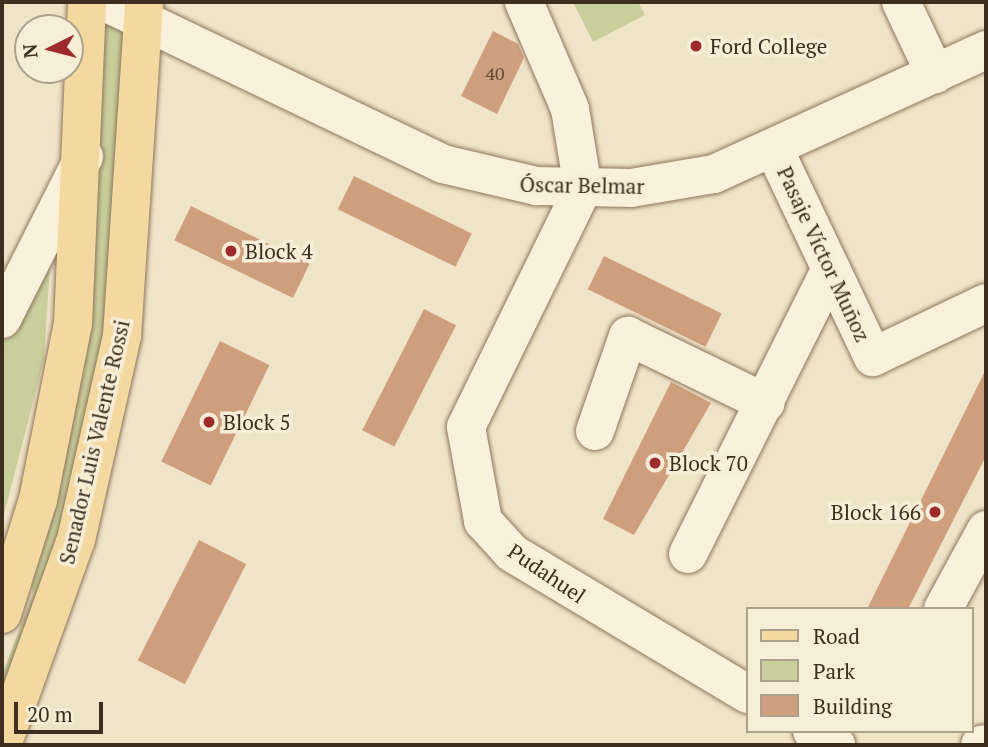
<!DOCTYPE html>
<meta charset="utf-8">
<style>
body{margin:0}
#map{position:relative;width:988px;height:747px;overflow:hidden;background:#f0e4c8;font-family:"PT Serif",serif}
div>[style]{position:absolute}
.green>*{inset:0;background:#c9cf9b}
.building>*{inset:0;background:#cf9f7d;transform-origin:0 0}
.roads{filter:drop-shadow(0 0 2px #8d765c) drop-shadow(0 0 2px #8d765c)}
.minor>*{height:38px;margin:-19px;padding:0 19px;transform-origin:19px;border-radius:19px;background:#faf1dc}
.major>*{height:38px;margin:-19px;padding:0 19px;transform-origin:19px;border-radius:19px;background:#f3d9a0}
.dots>*{width:19px;height:19px;translate:-50% -50%;box-sizing:border-box;border:4px solid #f7eed8;border-radius:50%}
span{translate:-50% -50%;white-space:nowrap;text-align:center;line-height:1.15;-webkit-text-stroke:7px #f7eed8;paint-order:stroke}
.number-label{font-size:18px;color:#624a37}
.number-label span{-webkit-text-stroke-width:0}
.poi-label{font-size:21px;color:#3d2e20}
.left{translate:0 -50%;text-align:left}
.right{translate:-100% -50%;text-align:right}
.street-label{font-size:21px;color:#3d2e20}
.frame{position:absolute;inset:0;border:4px solid #3d2e20;pointer-events:none}
.legend{position:absolute;left:746px;top:607px;width:228px;height:126px;box-sizing:border-box;background:#f7eed8;border:2px solid #ada18e;margin:0;padding:9px 12px;list-style:none;font-size:21px;color:#3d2e20}
.legend li{display:flex;align-items:center;gap:14px;height:35px}
.legend b{width:35px;border:2px solid #ada18e}
.north{position:absolute;left:14px;top:14px;width:70px;height:70px;box-sizing:border-box;background:#f7eed8;border:2px solid #ada18e;border-radius:50%;rotate:264deg;font-size:19px;font-weight:700;line-height:28px;text-align:center;color:#3d2e20}
.north::after{content:'';display:block;margin:auto;width:24px;height:32px;background:#9e2a2b;clip-path:polygon(50% 0,100% 100%,50% 72%,0 100%)}
.scale{position:absolute;left:14px;top:702px;width:89px;height:32px;box-sizing:border-box;border:4px solid #3d2e20;border-top:0;padding-left:9px;font-size:21px;line-height:24px;white-space:nowrap;color:#3d2e20;-webkit-text-stroke:5px #f7eed8;paint-order:stroke}
</style>
<div id="map">
<div class="green">
<div style="clip-path:polygon(573px 2px,638px 2px,645px 15px,593px 42px)"></div>
<div style="clip-path:polygon(102px 17px,125px 24px,112px 314px,60px 535px,2px 706px,2px 675px,33px 594px,28px 570px)"></div>
<div style="clip-path:polygon(52px 233px,44px 360px,2px 522px,2px 339px)"></div>
</div>
<div class="building">
<div style="clip-path:polygon(493px 31px,518px 44px,524px 58px,497px 114px,461px 96px)"></div>
<div style="left:354px;top:176px;width:131px;height:37px;rotate:26deg"></div>
<div style="left:191px;top:206px;width:132px;height:38px;rotate:26deg"></div>
<div style="left:604px;top:256px;width:131px;height:37px;rotate:26deg"></div>
<div style="left:424px;top:309px;width:36px;height:136px;rotate:27deg"></div>
<div style="left:220px;top:341px;width:55px;height:134px;rotate:26deg"></div>
<div style="clip-path:polygon(986px 369px,986px 456px,908px 609px,867px 609px)"></div>
<div style="clip-path:polygon(671px 382px,711px 403px,634px 535px,603px 519px)"></div>
<div style="left:199px;top:540px;width:53px;height:135px;rotate:27deg"></div>
</div>
<div class="roads">
<div class="minor">
<div style="left:105px;top:2px;width:375px;rotate:25.6deg"></div>
<div style="left:443px;top:164px;width:97px;rotate:13.2deg"></div>
<div style="left:537px;top:186px;width:94px;rotate:1.2deg"></div>
<div style="left:631px;top:188px;width:84px;rotate:-9.6deg"></div>
<div style="left:714px;top:174px;width:299px;rotate:-24.5deg"></div>
<div style="left:524px;top:2px;width:116px;rotate:66.7deg"></div>
<div style="left:570px;top:109px;width:80px;rotate:80.7deg"></div>
<div style="left:901px;top:2px;width:80px;rotate:64.7deg"></div>
<div style="left:775px;top:151px;width:228px;rotate:64.6deg"></div>
<div style="left:873px;top:357px;width:125px;rotate:-25.5deg"></div>
<div style="left:583px;top:188px;width:266px;rotate:116.1deg"></div>
<div style="left:466px;top:427px;width:96px;rotate:79.7deg"></div>
<div style="left:483px;top:521px;width:43px;rotate:47.8deg"></div>
<div style="left:512px;top:553px;width:275px;rotate:30.9deg"></div>
<div style="left:2px;top:319px;width:182px;rotate:-63.2deg"></div>
<div style="left:595px;top:431px;width:101px;rotate:-70.8deg"></div>
<div style="left:628px;top:336px;width:153px;rotate:25.9deg"></div>
<div style="left:688px;top:554px;width:319px;rotate:-63.4deg"></div>
<div style="left:943px;top:609px;width:90px;rotate:-61.4deg"></div>
<div style="left:812px;top:731px;width:28px;rotate:30deg"></div>
<div style="left:980px;top:745px;width:6px;rotate:-9deg"></div>
</div>
<div class="major">
<div style="left:2px;top:614px;width:120px;rotate:-72.5deg"></div>
<div style="left:38px;top:500px;width:179px;rotate:-78.8deg"></div>
<div style="left:73px;top:324px;width:322px;rotate:-87.5deg"></div>
<div style="left:2px;top:745px;width:218px;rotate:-70.2deg"></div>
<div style="left:76px;top:540px;width:209px;rotate:-77.3deg"></div>
<div style="left:122px;top:336px;width:335px;rotate:-86.2deg"></div>
</div>
</div>
<div class="dots">
<div style="left:696px;top:46px;background:#9e2a2b"></div>
<div style="left:231px;top:251px;background:#9e2a2b"></div>
<div style="left:209px;top:422px;background:#9e2a2b"></div>
<div style="left:655px;top:463px;background:#9e2a2b"></div>
<div style="left:935px;top:512px;background:#9e2a2b"></div>
</div>
<div class="number-label">
<span style="left:495px;top:73px">40</span>
</div>
<div class="poi-label">
<span class="left" style="left:710px;top:46px">Ford College</span>
<span class="left" style="left:245px;top:251px">Block 4</span>
<span class="left" style="left:223px;top:422px">Block 5</span>
<span class="left" style="left:669px;top:463px">Block 70</span>
<span class="right" style="left:921px;top:512px">Block 166</span>
</div>
<div class="street-label">
<span style="left:582px;top:185px;rotate:1deg">Óscar Belmar</span>
<span style="left:824px;top:254px;rotate:65deg">Pasaje Víctor Muñoz</span>
<span style="left:94px;top:442px;rotate:-77deg">Senador Luis Valente Rossi</span>
<span style="left:547px;top:573px;rotate:34deg">Pudahuel</span>
</div>
<div class="frame"></div>
<ul class="legend">
<li><b style="height:9px;background:#f3d9a0"></b>Road</li>
<li><b style="height:19px;background:#c9cf9b"></b>Park</li>
<li><b style="height:19px;background:#cf9f7d"></b>Building</li>
</ul>
<div class="north">N</div>
<div class="scale">20 m</div>
</div>
